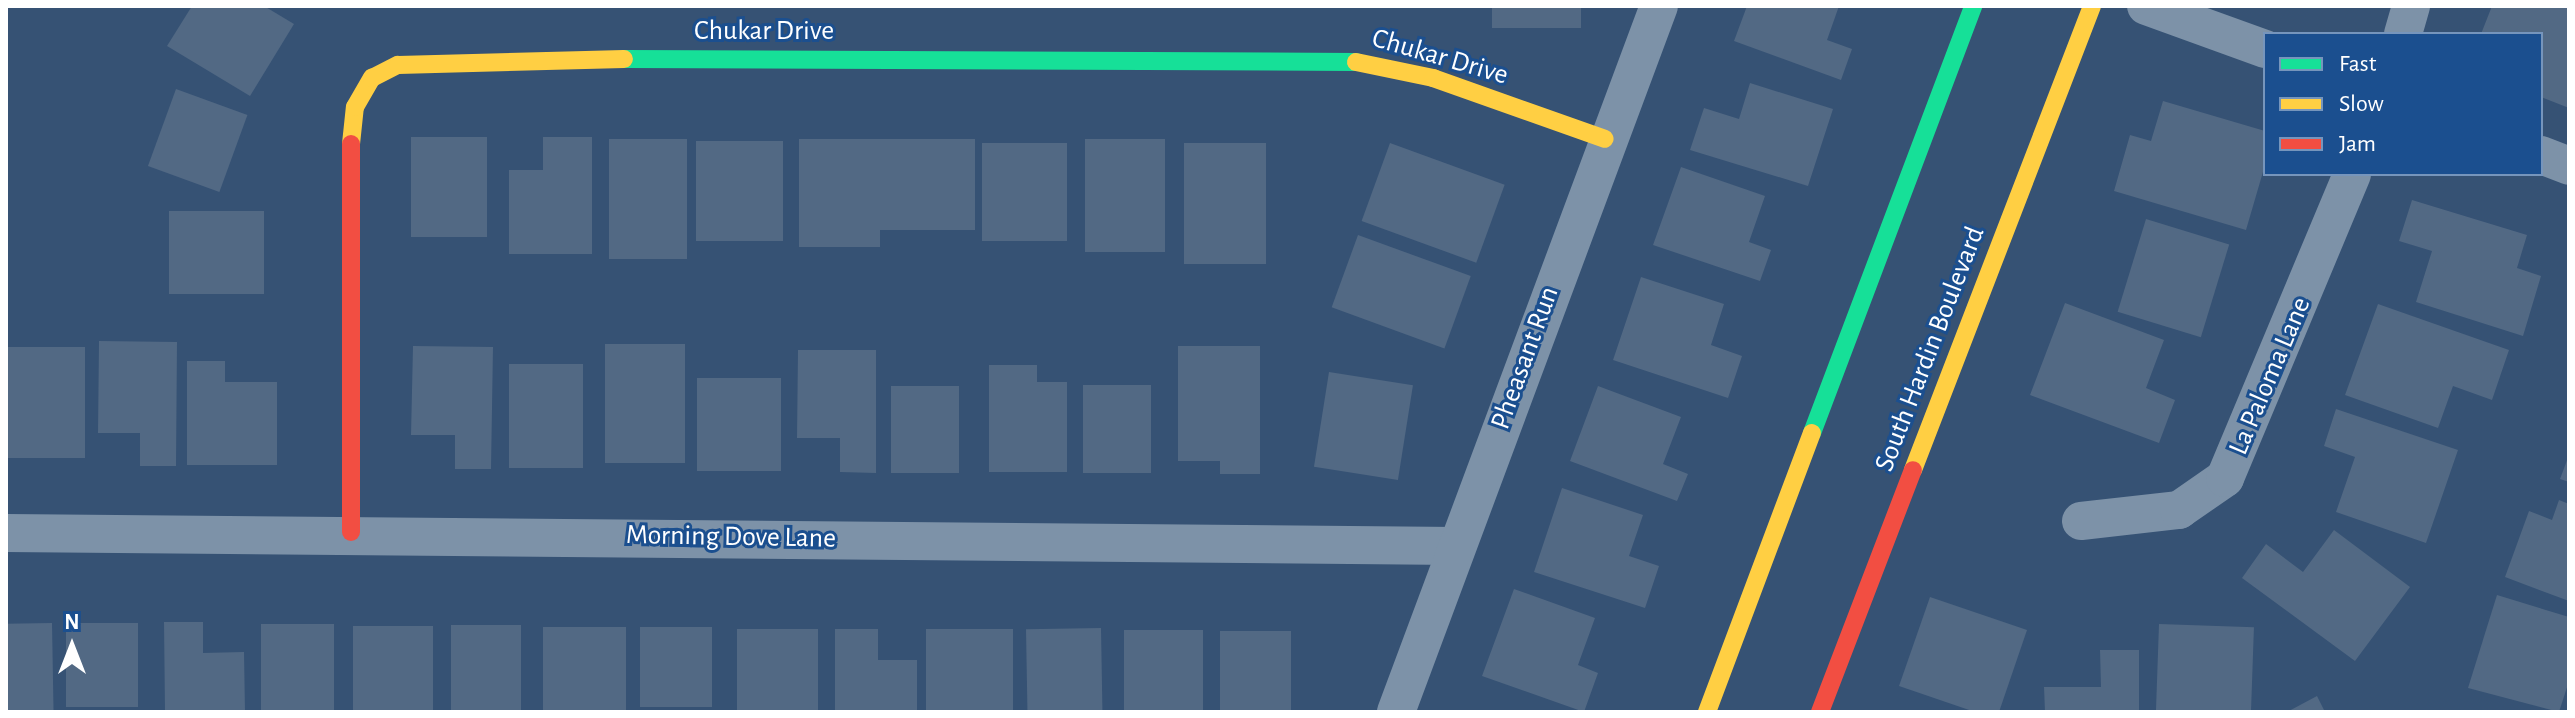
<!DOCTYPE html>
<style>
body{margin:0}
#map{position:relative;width:2575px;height:718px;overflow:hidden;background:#365274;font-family:"Alegreya Sans",sans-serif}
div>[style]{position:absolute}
.building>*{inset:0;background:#526984;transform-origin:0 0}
.street>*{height:38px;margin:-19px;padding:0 19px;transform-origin:19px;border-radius:19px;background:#7d92a8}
.fast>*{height:18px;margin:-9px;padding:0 9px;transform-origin:9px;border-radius:9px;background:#16e098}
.slow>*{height:18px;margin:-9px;padding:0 9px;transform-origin:9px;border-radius:9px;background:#ffcf43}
.jam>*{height:18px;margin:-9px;padding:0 9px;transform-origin:9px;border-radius:9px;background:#f24e42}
span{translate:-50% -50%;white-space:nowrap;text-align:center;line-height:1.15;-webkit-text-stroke:6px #1b4f8f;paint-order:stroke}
.street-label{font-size:28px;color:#fff}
.frame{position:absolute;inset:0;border:8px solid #fff;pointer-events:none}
.legend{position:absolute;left:2263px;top:32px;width:280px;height:144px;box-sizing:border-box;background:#1b4f8f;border:2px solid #7695bc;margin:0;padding:10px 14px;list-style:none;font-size:24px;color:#fff}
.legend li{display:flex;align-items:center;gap:16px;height:40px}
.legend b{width:40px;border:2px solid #7695bc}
.north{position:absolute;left:32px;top:606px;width:80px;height:80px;-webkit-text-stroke:6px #1b4f8f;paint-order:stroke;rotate:0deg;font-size:22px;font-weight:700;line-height:32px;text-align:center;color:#fff}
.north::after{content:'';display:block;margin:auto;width:28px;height:36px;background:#fff;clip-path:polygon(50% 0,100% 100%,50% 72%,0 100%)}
</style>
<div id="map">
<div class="building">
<div style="clip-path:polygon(192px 6px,264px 6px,294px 24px,250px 96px,167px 46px)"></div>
<div style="left:1492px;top:6px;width:89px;height:22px"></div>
<div style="clip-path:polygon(1747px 6px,1839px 6px,1827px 40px,1852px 49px,1841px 80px,1734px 41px)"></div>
<div style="clip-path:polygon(2492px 6px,2569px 6px,2569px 108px,2541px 97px,2541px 34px,2481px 34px)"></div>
<div style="clip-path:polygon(1750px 83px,1833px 109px,1808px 186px,1690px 150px,1704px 108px,1739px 119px)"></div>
<div style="left:176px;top:89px;width:76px;height:82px;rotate:20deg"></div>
<div style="clip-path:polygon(2163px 101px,2265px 131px,2265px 165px,2246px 230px,2114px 191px,2130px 135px,2151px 141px)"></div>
<div style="left:411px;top:137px;width:76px;height:100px"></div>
<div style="clip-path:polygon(543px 137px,592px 137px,592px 254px,509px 254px,509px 170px,543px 170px)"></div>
<div style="left:609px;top:139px;width:78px;height:120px"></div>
<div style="clip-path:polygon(799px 139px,975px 139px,975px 230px,880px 230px,880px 247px,799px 247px)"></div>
<div style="left:1085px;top:139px;width:80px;height:113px"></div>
<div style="left:696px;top:141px;width:87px;height:100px"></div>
<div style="left:982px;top:143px;width:85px;height:98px"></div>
<div style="left:1184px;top:143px;width:82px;height:121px"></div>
<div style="left:1390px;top:143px;width:122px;height:83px;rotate:20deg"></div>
<div style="clip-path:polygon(1681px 167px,1765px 196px,1749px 242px,1771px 250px,1760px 281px,1653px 245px)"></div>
<div style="clip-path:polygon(2412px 200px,2527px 235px,2517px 268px,2541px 276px,2523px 336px,2416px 302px,2432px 251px,2399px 241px)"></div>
<div style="left:169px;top:211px;width:95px;height:83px"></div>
<div style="left:2146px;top:219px;width:87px;height:97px;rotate:17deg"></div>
<div style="left:1358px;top:235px;width:120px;height:77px;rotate:20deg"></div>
<div style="clip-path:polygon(1641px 277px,1724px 304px,1711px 345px,1742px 356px,1728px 398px,1613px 360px)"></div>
<div style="clip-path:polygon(2065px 303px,2164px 340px,2146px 388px,2175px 400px,2159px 443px,2030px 395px)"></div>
<div style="clip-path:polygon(2378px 304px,2509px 350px,2492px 400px,2453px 386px,2438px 428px,2345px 395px)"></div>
<div style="clip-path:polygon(99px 341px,177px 342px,176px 466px,140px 466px,140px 433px,98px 433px)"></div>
<div style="left:605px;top:344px;width:80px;height:119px"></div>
<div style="clip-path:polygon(413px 346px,493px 347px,491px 469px,455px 469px,455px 435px,411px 435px)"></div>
<div style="clip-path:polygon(1178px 346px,1260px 346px,1260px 474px,1220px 474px,1220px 461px,1178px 461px)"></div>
<div style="left:6px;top:347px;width:79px;height:111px"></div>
<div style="clip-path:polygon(798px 350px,876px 350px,876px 473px,840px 472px,840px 438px,797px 438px)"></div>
<div style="clip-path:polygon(187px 361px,225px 361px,225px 382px,277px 382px,277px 465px,187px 465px)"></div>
<div style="left:509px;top:364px;width:74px;height:104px"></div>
<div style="clip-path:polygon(989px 365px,1037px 365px,1037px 382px,1067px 382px,1067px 472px,989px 472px)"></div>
<div style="left:1329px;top:372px;width:85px;height:96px;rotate:9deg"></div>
<div style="left:697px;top:378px;width:84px;height:93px"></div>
<div style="left:1083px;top:385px;width:68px;height:88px"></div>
<div style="left:891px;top:386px;width:68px;height:87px"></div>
<div style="clip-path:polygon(1598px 386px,1681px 417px,1663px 464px,1688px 474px,1677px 501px,1570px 461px)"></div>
<div style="clip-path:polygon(2336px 409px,2458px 450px,2426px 543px,2336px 512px,2355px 457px,2324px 446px)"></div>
<div style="clip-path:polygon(2569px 455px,2569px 482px,2560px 479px)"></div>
<div style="clip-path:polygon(1562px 488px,1643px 515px,1629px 556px,1659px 566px,1645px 608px,1534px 572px)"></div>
<div style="clip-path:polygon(2559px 500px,2569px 504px,2569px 601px,2505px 577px,2529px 511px,2552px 520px)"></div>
<div style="clip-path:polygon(2334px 530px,2410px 587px,2355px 661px,2242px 578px,2266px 544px,2303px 572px)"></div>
<div style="clip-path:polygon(1514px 589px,1595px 618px,1578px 665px,1598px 673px,1584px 712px,1482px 676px)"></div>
<div style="clip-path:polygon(2497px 595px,2569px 617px,2569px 681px,2559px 712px,2468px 688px)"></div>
<div style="clip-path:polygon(1930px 597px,2027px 630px,1999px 712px,1975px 712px,1899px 686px)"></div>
<div style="clip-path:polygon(164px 622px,203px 622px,203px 653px,244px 652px,245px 712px,165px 712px)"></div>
<div style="left:52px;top:623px;width:88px;height:46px;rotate:89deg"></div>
<div style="left:66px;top:623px;width:72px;height:84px"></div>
<div style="left:261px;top:624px;width:73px;height:86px"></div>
<div style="left:2159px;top:624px;width:95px;height:88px;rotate:2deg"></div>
<div style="left:451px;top:625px;width:70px;height:87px"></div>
<div style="left:353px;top:626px;width:80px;height:86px"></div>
<div style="left:543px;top:627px;width:83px;height:85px"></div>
<div style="left:640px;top:627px;width:72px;height:80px"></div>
<div style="left:1101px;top:628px;width:84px;height:75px;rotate:89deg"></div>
<div style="left:737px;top:629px;width:81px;height:83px"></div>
<div style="clip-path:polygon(835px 629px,878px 629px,878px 660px,917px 660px,917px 712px,835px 712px)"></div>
<div style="left:926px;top:629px;width:87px;height:83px"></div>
<div style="left:1124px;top:630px;width:79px;height:82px"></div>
<div style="left:1220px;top:631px;width:71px;height:81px"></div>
<div style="clip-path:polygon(2100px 650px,2139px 650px,2139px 712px,2045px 712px,2044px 687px,2101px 687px)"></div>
<div style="clip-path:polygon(2317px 696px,2325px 712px,2287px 712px)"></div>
</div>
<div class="street">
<div style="left:2146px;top:6px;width:127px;rotate:19.9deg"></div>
<div style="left:2403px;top:34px;width:29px;rotate:-74deg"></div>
<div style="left:2541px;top:155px;width:30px;rotate:21deg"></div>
<div style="left:2081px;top:521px;width:99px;rotate:-6.4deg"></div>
<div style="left:2179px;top:510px;width:56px;rotate:-34.8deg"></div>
<div style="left:2225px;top:478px;width:329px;rotate:-67.3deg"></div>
<div style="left:6px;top:533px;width:1451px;rotate:0.51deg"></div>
<div style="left:1396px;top:712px;width:753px;rotate:-69.57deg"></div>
</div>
<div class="fast">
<div style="left:624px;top:59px;width:732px;rotate:0.23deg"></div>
<div style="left:1812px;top:433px;width:456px;rotate:-69.3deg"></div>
</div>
<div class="slow">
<div style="left:1356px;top:62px;width:79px;rotate:11.7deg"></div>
<div style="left:1433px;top:78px;width:182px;rotate:19.5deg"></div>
<div style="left:351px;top:144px;width:37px;rotate:-84deg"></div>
<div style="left:355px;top:107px;width:34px;rotate:-60deg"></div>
<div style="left:372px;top:78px;width:29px;rotate:-27deg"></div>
<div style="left:398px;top:65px;width:226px;rotate:-1.5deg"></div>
<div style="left:1913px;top:470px;width:497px;rotate:-68.9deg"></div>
<div style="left:1707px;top:712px;width:298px;rotate:-69.4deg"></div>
</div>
<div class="jam">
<div style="left:351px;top:144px;width:388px;rotate:90deg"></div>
<div style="left:1820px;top:712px;width:259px;rotate:-69deg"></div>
</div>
<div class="street-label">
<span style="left:764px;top:31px">Chukar Drive</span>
<span style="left:1440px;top:57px;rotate:16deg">Chukar Drive</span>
<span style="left:1930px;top:349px;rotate:-69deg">South Hardin Boulevard</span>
<span style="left:1525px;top:358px;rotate:-70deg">Pheasant Run</span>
<span style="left:2270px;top:376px;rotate:-67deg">La Paloma Lane</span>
<span style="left:731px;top:537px;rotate:1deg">Morning Dove Lane</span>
</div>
<div class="frame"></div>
<ul class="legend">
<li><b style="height:10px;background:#16e098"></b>Fast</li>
<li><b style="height:10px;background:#ffcf43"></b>Slow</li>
<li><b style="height:10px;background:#f24e42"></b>Jam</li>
</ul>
<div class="north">N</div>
</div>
